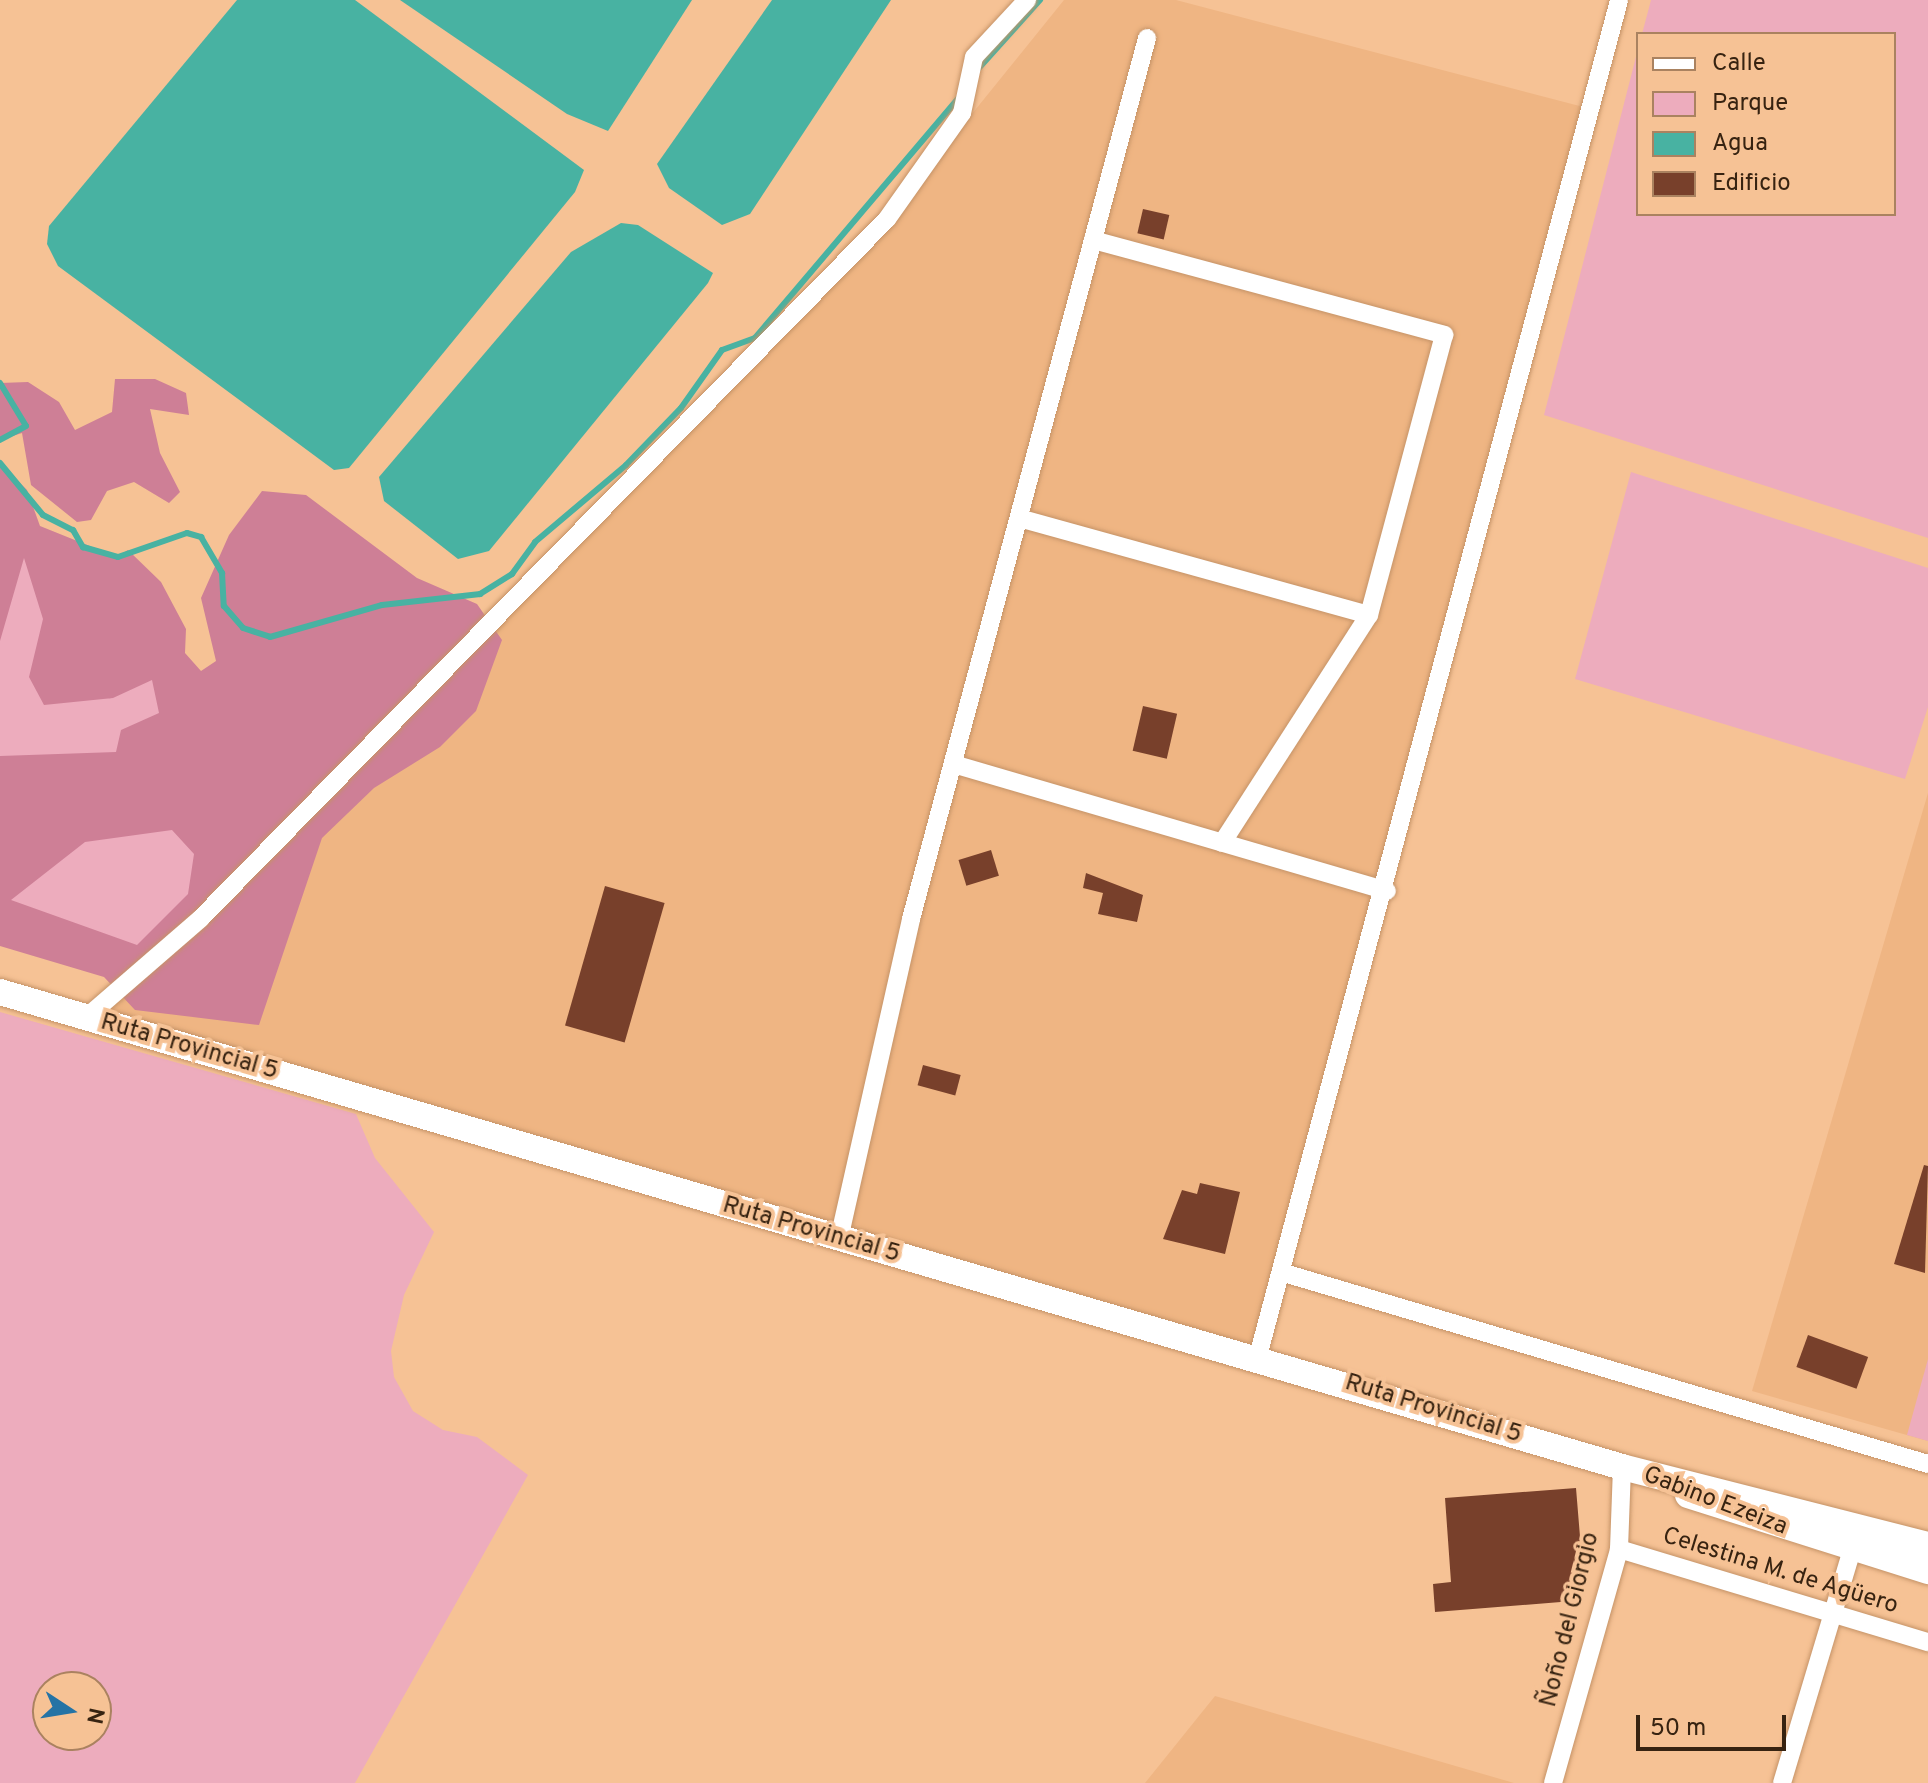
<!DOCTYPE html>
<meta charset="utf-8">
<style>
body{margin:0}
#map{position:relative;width:1928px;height:1783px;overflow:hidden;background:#f6c295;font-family:Overpass,sans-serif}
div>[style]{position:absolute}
.built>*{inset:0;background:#efb583}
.green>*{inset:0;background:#edacbd}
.forest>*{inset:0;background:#ce7f96}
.water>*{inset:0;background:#48b2a2}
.stream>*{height:6px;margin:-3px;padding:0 3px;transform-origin:3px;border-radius:3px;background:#48b2a2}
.building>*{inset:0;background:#78402b;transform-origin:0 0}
.roads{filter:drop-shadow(0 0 2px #c59367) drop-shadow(0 0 2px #c59367)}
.street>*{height:18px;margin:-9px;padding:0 9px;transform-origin:9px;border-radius:9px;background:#fff}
.secondary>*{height:26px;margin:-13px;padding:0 13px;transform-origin:13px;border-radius:13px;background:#fff}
span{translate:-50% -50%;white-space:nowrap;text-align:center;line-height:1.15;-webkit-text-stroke:8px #f6c295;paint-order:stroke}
.street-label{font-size:24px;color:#372311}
.legend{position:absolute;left:1636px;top:32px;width:260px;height:184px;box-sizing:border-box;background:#f6c295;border:2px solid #aa8260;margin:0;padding:10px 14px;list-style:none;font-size:24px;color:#372311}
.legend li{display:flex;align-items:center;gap:16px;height:40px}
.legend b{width:40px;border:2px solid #aa8260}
.north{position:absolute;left:32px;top:1671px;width:80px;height:80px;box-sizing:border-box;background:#f6c295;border:2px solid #aa8260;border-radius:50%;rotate:102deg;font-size:22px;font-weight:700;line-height:32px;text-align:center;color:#372311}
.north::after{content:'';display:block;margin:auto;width:28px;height:36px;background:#2573a5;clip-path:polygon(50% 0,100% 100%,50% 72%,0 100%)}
.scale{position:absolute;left:1636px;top:1715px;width:150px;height:36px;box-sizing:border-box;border:4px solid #372311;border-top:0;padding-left:10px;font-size:24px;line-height:28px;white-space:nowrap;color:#372311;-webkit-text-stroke:6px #f6c295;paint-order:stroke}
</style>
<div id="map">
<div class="built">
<div style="clip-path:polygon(1064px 0,1176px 0,1591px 109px,1257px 1360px,87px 1017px,887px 219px)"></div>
<div style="clip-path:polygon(1928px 793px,1928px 1441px,1752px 1391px)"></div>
<div style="clip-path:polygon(1215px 1696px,1514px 1783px,1145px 1783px)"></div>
</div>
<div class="green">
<div style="clip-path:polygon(1651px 0,1928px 0,1928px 538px,1544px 415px,1638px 49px,1638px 214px,1894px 214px,1894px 34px,1642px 34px)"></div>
<div style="clip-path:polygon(1631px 472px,1928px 568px,1928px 707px,1905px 779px,1575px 679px)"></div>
<div style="clip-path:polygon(0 530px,179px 680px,223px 861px,145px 956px,0 913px)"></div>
<div style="clip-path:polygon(evenodd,0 1012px,356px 1114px,375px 1158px,434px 1232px,404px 1295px,391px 1351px,394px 1377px,413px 1411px,443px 1430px,477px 1437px,528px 1475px,355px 1783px,0 1783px,0 1012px,48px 1687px,96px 1687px,96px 1735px,48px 1735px,48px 1687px)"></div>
<div style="clip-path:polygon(1928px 1359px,1928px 1441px,1907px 1435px)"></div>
</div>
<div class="forest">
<div style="clip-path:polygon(115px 379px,155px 379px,186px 393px,189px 415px,150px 409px,160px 453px,180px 492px,169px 503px,134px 482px,107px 491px,91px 520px,77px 522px,31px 485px,22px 433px,0 440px,0 383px,28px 382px,59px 402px,75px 430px,112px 412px)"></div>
<div style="clip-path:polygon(evenodd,0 463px,27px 490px,40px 526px,117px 557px,128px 550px,161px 582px,186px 629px,185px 653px,201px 671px,216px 661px,201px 598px,229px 535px,262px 491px,306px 495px,417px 578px,477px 604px,502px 640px,476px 711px,440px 747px,374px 788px,322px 838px,259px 1025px,135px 1010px,104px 977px,0 946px,0 756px,116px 752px,121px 730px,159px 713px,152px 680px,113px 698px,44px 705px,29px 677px,43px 619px,24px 558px,0 641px,0 463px,172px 830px,194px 854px,188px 894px,137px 945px,11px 900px,85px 842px,172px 830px)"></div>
</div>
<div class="water">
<div style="clip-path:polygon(237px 0,355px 0,584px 170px,575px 192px,349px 468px,334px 470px,58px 266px,47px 244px,49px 226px)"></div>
<div style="clip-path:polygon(400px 0,692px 0,608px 131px,567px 114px)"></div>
<div style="clip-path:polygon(772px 0,891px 0,750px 214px,722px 225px,669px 188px,657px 164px)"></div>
<div style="clip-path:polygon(621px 223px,638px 225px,713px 273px,708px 283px,489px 551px,458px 559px,384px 501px,379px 477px,571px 252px)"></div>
</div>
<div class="stream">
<div style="left:978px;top:69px;width:93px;rotate:-48.1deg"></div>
<div style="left:0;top:383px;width:50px;rotate:58.8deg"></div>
<div style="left:26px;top:426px;width:30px;rotate:152deg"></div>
<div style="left:0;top:463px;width:67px;rotate:50.4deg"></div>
<div style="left:43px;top:515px;width:34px;rotate:27deg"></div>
<div style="left:73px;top:530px;width:20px;rotate:60deg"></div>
<div style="left:83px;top:547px;width:36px;rotate:16deg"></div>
<div style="left:118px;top:557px;width:73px;rotate:-19.2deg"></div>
<div style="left:187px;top:533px;width:15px;rotate:16deg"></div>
<div style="left:201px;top:537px;width:42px;rotate:59.7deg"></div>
<div style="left:222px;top:573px;width:33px;rotate:87deg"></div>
<div style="left:224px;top:606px;width:29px;rotate:49deg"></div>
<div style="left:243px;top:628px;width:28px;rotate:18deg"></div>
<div style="left:270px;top:637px;width:116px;rotate:-15.9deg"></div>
<div style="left:382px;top:605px;width:99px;rotate:-6.4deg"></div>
<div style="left:480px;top:594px;width:38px;rotate:-32deg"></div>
<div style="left:512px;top:574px;width:39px;rotate:-54deg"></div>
<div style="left:535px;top:542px;width:119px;rotate:-40.2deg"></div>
<div style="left:626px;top:465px;width:79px;rotate:-46deg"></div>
<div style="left:681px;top:408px;width:71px;rotate:-54.7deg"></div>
<div style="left:722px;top:350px;width:35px;rotate:-20deg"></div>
<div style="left:755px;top:338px;width:319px;rotate:-49.7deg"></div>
</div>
<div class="building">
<div style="left:1143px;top:209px;width:27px;height:25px;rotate:13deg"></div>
<div style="left:1143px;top:706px;width:35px;height:46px;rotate:13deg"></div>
<div style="left:991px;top:850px;width:27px;height:34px;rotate:73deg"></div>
<div style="clip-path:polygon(1086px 873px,1143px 895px,1137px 922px,1098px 914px,1103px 893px,1083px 888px)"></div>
<div style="left:605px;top:886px;width:62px;height:145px;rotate:16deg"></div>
<div style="left:923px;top:1065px;width:39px;height:21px;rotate:15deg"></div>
<div style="clip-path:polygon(1924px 1165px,1928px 1166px,1925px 1273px,1894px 1264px)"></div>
<div style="clip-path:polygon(1200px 1183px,1240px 1192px,1225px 1254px,1163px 1239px,1182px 1190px,1197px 1194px)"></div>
<div style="left:1808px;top:1335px;width:64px;height:34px;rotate:20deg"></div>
<div style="clip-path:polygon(1576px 1488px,1583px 1573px,1571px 1574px,1573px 1601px,1435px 1612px,1433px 1584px,1451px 1582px,1445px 1498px)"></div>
</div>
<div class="roads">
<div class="street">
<div style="left:1093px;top:240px;width:364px;rotate:15.1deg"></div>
<div style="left:1444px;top:335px;width:290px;rotate:105deg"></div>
<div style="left:1369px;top:615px;width:271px;rotate:122.8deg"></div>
<div style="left:1019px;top:518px;width:363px;rotate:15.5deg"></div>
<div style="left:953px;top:764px;width:452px;rotate:16.3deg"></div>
<div style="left:87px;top:1017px;width:150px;rotate:-40.9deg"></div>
<div style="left:200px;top:919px;width:981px;rotate:-45.54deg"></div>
<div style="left:887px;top:219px;width:130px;rotate:-54.7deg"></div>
<div style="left:962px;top:113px;width:57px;rotate:-77.9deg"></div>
<div style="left:974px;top:57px;width:78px;rotate:-47.1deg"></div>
<div style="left:839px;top:1239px;width:328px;rotate:-77.3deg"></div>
<div style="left:911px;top:919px;width:912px;rotate:-75deg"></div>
<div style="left:1284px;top:1273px;width:672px;rotate:16.52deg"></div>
<div style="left:1257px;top:1360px;width:1407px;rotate:-75.09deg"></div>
<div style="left:1619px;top:1549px;width:323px;rotate:16.8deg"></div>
<div style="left:1553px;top:1783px;width:243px;rotate:-74.2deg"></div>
<div style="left:1619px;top:1549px;width:82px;rotate:-87.9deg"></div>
<div style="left:1782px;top:1783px;width:243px;rotate:-73.3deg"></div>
</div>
<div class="secondary">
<div style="left:0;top:992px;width:1690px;rotate:16.32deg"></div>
<div style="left:1622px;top:1467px;width:316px;rotate:14.3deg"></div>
<div style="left:1688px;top:1495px;width:252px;rotate:17.6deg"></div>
</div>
</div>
<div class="street-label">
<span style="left:189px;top:1048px;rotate:16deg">Ruta Provincial 5</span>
<span style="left:811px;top:1231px;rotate:16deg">Ruta Provincial 5</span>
<span style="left:1433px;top:1410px;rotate:17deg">Ruta Provincial 5</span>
<span style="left:1715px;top:1502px;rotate:21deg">Gabino Ezeiza</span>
<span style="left:1780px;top:1572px;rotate:17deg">Celestina M. de Agüero</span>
<span style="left:1571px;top:1620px;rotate:-76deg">Ñoño del Giorgio</span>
</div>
<ul class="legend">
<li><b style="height:10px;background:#fff"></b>Calle</li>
<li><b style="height:22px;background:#edacbd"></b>Parque</li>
<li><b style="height:22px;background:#48b2a2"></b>Agua</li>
<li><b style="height:22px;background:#78402b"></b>Edificio</li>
</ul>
<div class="north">N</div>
<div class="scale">50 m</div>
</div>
